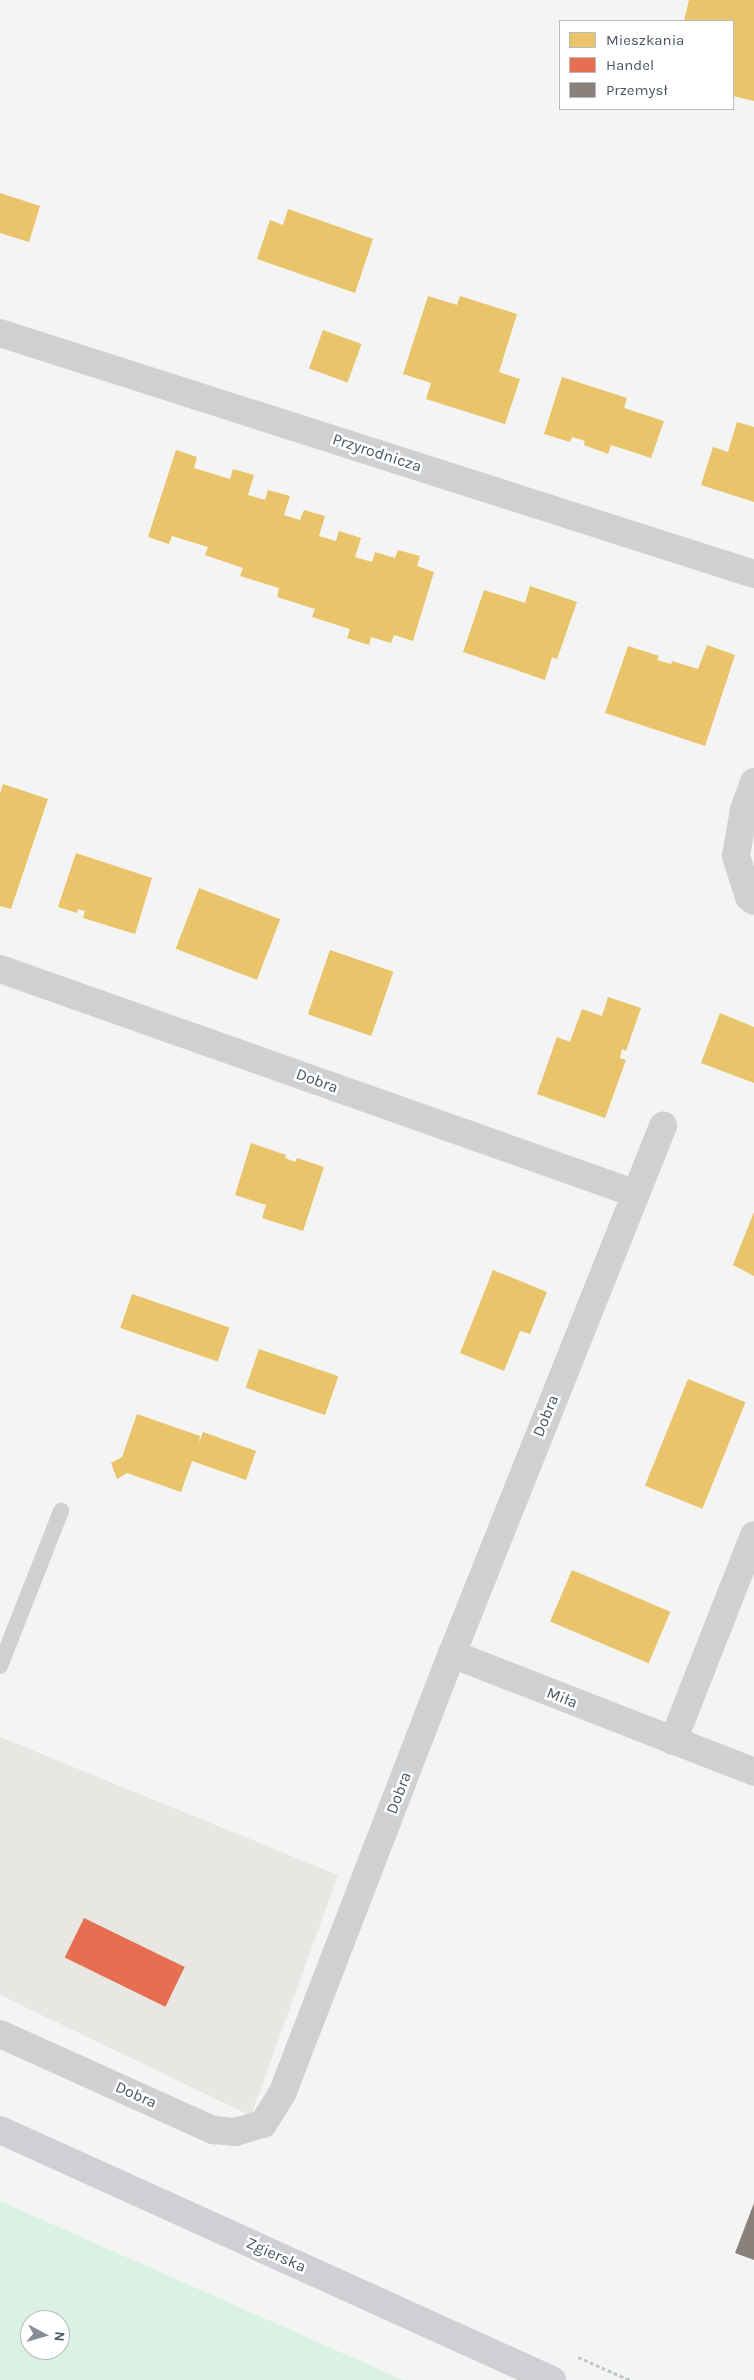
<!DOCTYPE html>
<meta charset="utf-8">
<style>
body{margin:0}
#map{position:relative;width:754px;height:2380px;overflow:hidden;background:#f4f4f4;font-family:Karla,sans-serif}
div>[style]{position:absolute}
.commercial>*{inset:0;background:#e8e7e3}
.green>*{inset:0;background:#d9f2e3}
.homes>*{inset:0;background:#e9c46a;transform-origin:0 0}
.shops>*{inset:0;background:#e76f51;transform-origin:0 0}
.industry>*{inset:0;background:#8a817c}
.path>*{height:3px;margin-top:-1.5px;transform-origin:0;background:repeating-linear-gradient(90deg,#bcc7c4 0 4px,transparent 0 6.5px)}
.service>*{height:16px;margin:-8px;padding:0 8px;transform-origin:8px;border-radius:8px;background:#ced0d2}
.minor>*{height:28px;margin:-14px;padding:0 14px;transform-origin:14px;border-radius:14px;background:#ced0d2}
.secondary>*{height:28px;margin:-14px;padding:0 14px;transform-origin:14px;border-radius:14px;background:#ced0d4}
span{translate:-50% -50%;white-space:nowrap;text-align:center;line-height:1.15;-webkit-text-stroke:5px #fff;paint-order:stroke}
.street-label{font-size:16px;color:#4a5661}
.legend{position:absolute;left:559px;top:20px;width:175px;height:90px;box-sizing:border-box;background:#fff;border:1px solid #b7bbc0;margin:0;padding:6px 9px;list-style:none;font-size:15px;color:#4a5661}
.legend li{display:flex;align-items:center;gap:10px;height:25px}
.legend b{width:25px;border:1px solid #b7bbc0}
.north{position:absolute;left:20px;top:2310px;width:50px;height:50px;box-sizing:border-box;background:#fff;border:1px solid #b7bbc0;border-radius:50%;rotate:96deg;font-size:14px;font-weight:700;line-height:20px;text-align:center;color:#4a5661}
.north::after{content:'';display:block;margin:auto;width:18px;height:22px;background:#868d94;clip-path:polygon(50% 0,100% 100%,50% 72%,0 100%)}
</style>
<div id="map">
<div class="commercial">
<div style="clip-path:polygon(0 1737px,338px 1875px,251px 2116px,0 1995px)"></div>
</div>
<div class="green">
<div style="clip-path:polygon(evenodd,0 2201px,403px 2380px,0 2380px,0 2201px,30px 2320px,60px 2320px,60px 2350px,30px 2350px,30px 2320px)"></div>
</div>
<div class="homes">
<div style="clip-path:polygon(689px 0,754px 0,754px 101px,733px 96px,733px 21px,684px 21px)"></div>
<div style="clip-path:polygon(0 193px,40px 206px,29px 242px,0 233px)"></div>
<div style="clip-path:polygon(288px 209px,373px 239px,355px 293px,257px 259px,270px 220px,283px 225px)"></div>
<div style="clip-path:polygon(428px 296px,457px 305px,460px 296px,517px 314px,499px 372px,520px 379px,505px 424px,426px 399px,431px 383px,403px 374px)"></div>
<div style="left:323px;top:330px;width:41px;height:41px;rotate:20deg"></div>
<div style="clip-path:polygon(562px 377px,627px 398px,624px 408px,664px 421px,651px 458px,611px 445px,608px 454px,584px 445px,585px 441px,572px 437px,570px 442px,544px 434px)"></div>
<div style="clip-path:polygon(737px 422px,754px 427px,754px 502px,701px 485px,713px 447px,728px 452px)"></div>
<div style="clip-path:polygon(176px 450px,197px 457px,194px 468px,230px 479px,233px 469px,254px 475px,248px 495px,265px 500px,268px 490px,290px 496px,284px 515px,300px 520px,304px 510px,325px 516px,319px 536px,336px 541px,339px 531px,361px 538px,355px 557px,372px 562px,375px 552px,395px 558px,398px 550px,420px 556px,417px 566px,434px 572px,413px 641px,394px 635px,391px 643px,371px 637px,369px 645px,347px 638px,350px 629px,312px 617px,315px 609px,277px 597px,279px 588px,240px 576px,243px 568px,205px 555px,208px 547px,172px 536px,169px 544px,148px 537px)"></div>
<div style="clip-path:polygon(530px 586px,577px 602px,557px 659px,552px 657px,545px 680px,463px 652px,484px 590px,525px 603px)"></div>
<div style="clip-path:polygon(707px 645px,735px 655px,705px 746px,605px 713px,628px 646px,659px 656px,657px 660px,671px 664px,672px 661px,698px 669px)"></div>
<div style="clip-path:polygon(3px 784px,48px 799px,11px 909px,0 906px,0 794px)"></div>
<div style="clip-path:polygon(76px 853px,152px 878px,135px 934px,83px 918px,85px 911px,78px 909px,77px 913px,58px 907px)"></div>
<div style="left:199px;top:888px;width:87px;height:65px;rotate:21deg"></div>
<div style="left:330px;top:950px;width:67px;height:68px;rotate:19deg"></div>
<div style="clip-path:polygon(608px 997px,641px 1008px,626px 1051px,622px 1049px,620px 1058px,626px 1060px,605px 1118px,537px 1094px,557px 1037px,570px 1042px,582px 1009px,602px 1016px)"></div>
<div style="clip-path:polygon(720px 1013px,754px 1027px,754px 1083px,701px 1063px)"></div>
<div style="clip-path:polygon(251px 1143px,286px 1155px,285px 1158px,295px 1162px,297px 1158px,324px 1167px,303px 1231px,262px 1218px,266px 1205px,235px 1195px)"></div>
<div style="clip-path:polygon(754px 1212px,754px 1276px,733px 1265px)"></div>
<div style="clip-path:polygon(493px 1270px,547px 1292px,530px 1334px,520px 1331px,504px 1371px,460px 1353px)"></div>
<div style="left:132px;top:1294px;width:103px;height:36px;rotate:19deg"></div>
<div style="left:259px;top:1349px;width:84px;height:41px;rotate:19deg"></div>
<div style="left:688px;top:1379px;width:62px;height:115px;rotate:22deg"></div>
<div style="clip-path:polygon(137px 1414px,200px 1436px,199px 1443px,203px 1432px,256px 1451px,246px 1480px,192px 1461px,181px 1492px,127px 1473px,117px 1479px,111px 1463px,122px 1457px)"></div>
<div style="left:572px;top:1570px;width:107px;height:56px;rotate:23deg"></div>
</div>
<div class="shops">
<div style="left:84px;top:1918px;width:112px;height:44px;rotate:26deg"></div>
</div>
<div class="industry">
<div style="clip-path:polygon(754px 2203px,754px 2260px,735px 2253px)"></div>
</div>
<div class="path">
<div style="left:578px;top:2357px;width:57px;rotate:23.9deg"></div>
</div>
<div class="service">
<div style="left:0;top:1666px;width:167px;rotate:-68.5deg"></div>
</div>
<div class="minor">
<div style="left:0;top:333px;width:792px;rotate:17.73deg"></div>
<div style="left:754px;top:782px;width:30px;rotate:110deg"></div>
<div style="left:744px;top:810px;width:47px;rotate:99.9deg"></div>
<div style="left:736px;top:856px;width:43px;rotate:72.4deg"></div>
<div style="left:749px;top:897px;width:6px;rotate:39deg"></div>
<div style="left:0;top:969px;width:672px;rotate:19.46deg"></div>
<div style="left:452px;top:1654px;width:324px;rotate:21.3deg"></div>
<div style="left:673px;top:1741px;width:221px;rotate:-68.5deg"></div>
<div style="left:0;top:2034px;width:234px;rotate:24.3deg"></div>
<div style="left:213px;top:2130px;width:22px;rotate:5deg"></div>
<div style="left:235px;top:2132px;width:29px;rotate:-16deg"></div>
<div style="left:263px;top:2124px;width:36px;rotate:-58deg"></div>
<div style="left:282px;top:2094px;width:472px;rotate:-68.9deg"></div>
<div style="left:452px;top:1654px;width:569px;rotate:-68.22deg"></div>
</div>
<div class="secondary">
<div style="left:0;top:2130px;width:606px;rotate:24.37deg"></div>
</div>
<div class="street-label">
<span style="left:377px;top:453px;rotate:18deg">Przyrodnicza</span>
<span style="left:317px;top:1081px;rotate:20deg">Dobra</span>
<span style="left:546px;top:1416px;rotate:-68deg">Dobra</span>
<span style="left:562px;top:1698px;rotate:21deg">Miła</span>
<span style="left:399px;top:1793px;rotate:-69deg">Dobra</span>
<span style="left:136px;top:2095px;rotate:24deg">Dobra</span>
<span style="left:276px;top:2255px;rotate:24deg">Zgierska</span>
</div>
<ul class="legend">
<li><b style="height:14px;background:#e9c46a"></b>Mieszkania</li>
<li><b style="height:14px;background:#e76f51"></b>Handel</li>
<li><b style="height:14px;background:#8a817c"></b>Przemysł</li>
</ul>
<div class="north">N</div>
</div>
